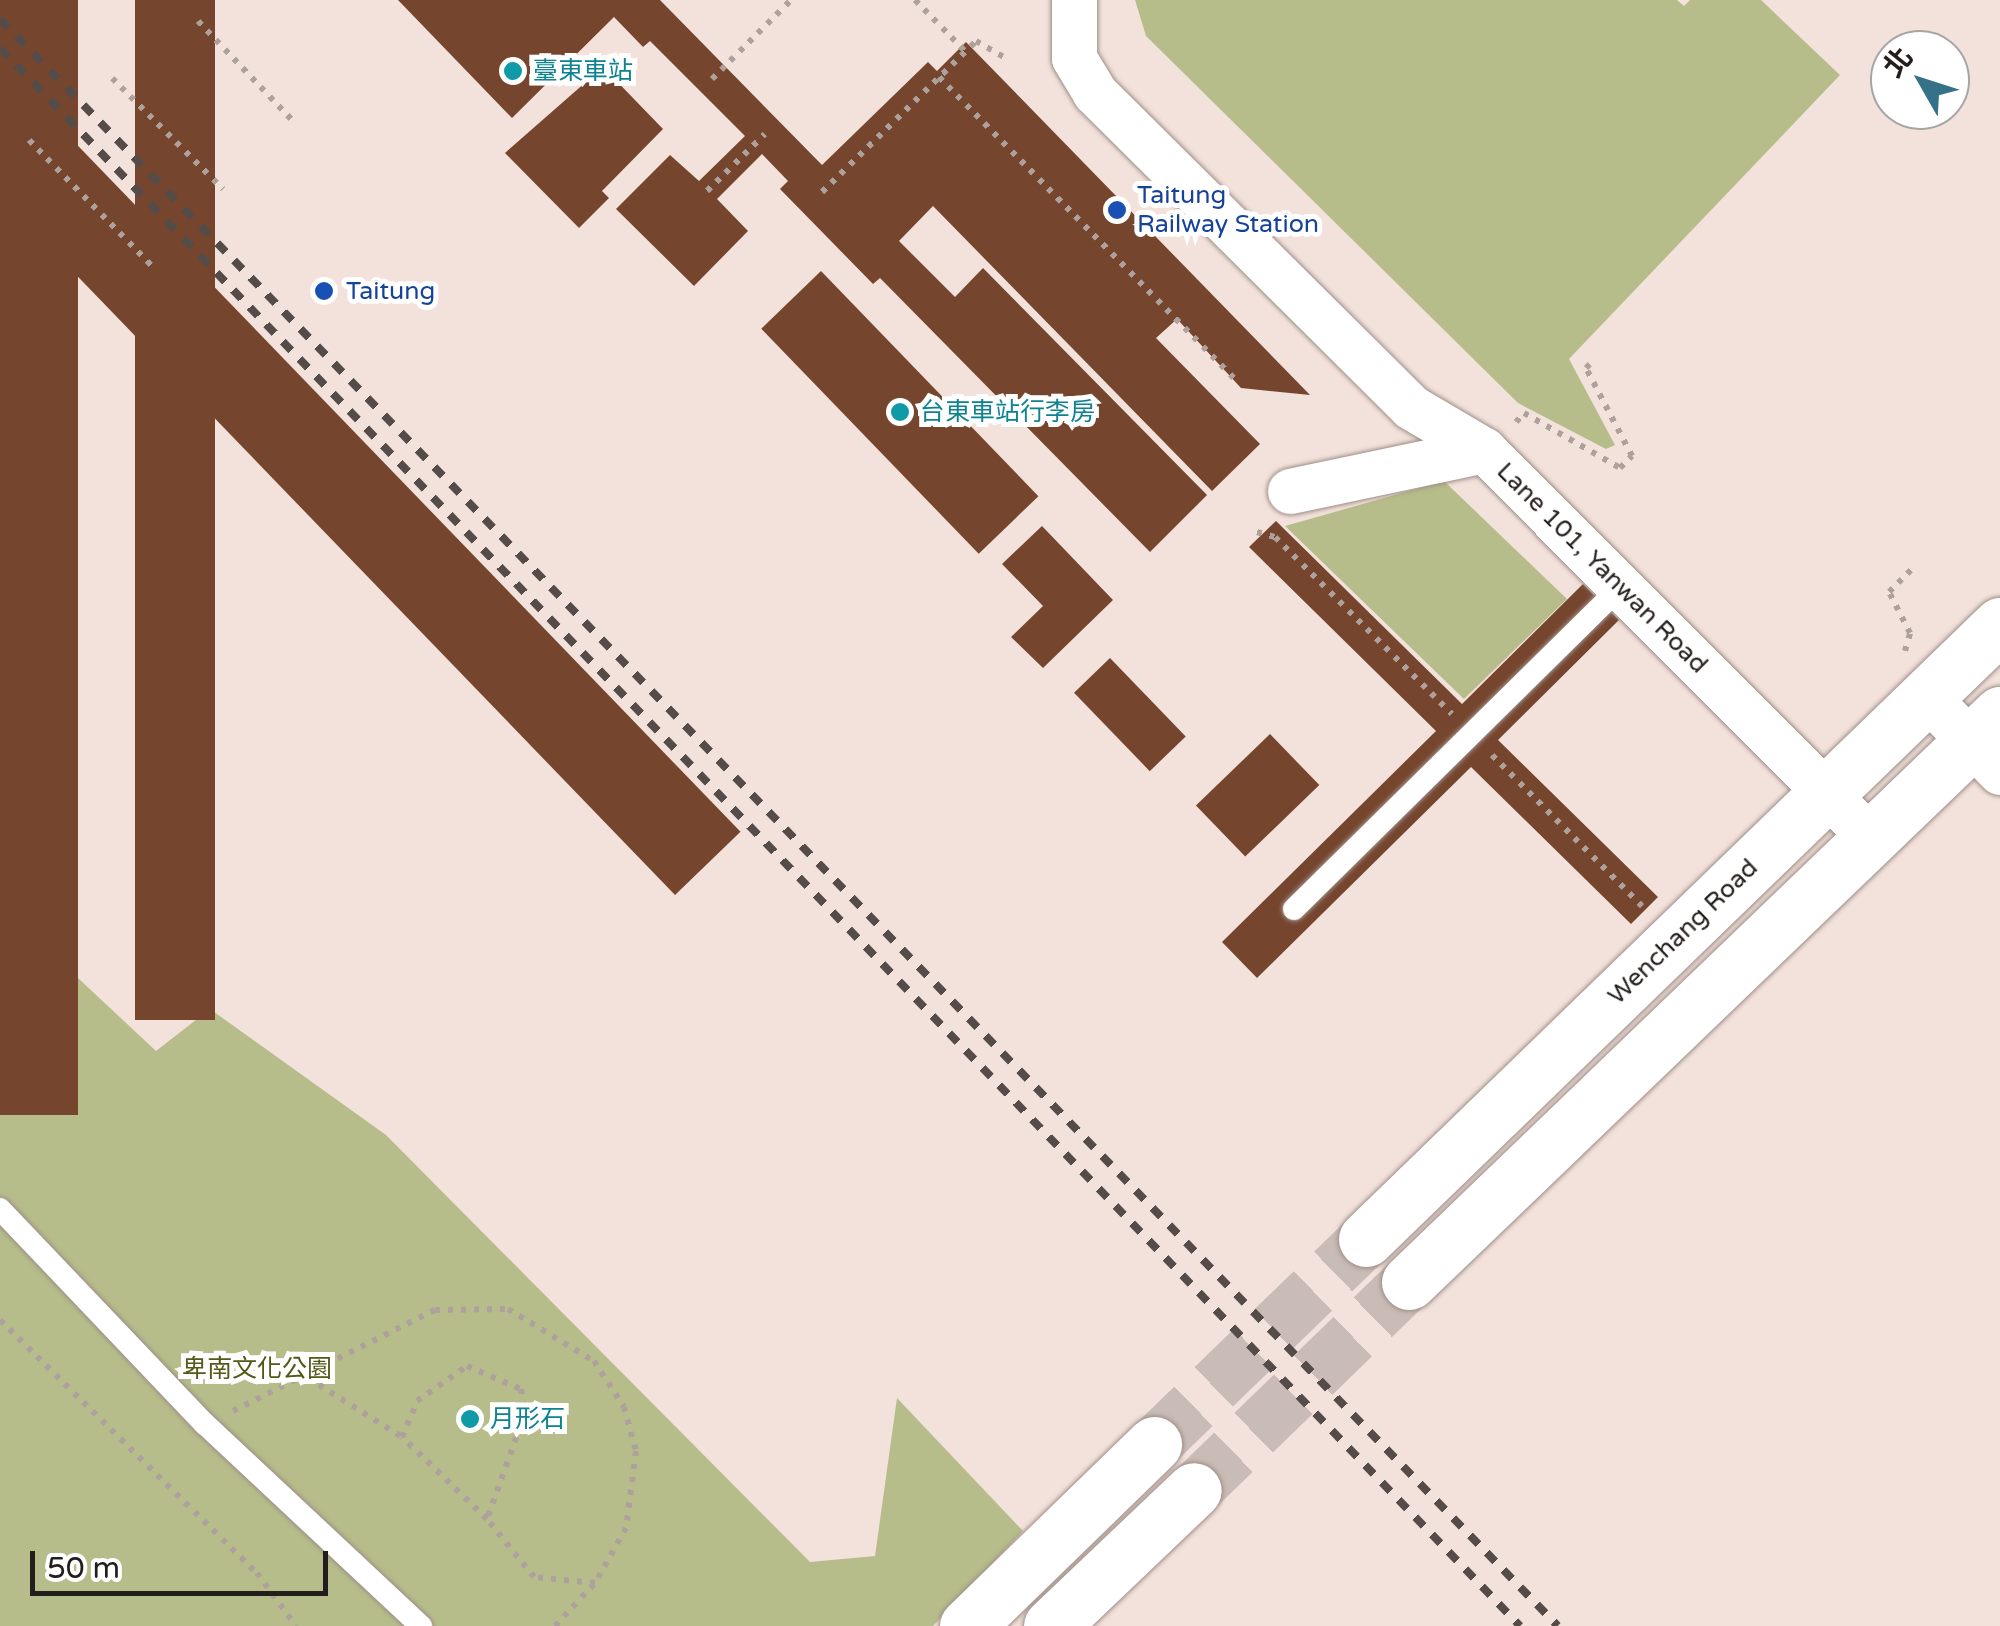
<!DOCTYPE html>
<meta charset="utf-8">
<style>
body{margin:0}
#map{position:relative;width:2000px;height:1626px;overflow:hidden;background:#f3e2db;font-family:"Varela Round","Noto Sans TC",sans-serif}
div>[style]{position:absolute}
.green>*{inset:0;background:#b6bd8a}
.building>*{inset:0;background:#76452e;transform-origin:0 0}
.secondary-tunnel>*{height:55px;margin-top:-27.5px;transform-origin:0;background:repeating-linear-gradient(90deg,#c9bbb5 0 55px,transparent 0 83px)}
.path>*{height:6px;margin-top:-3px;transform-origin:0;background:repeating-linear-gradient(90deg,#aea19c 0 5px,transparent 0 13px)}
.roads{filter:drop-shadow(0 0 2px #9e8e88) drop-shadow(0 0 2px #9e8e88)}
.lane>*{height:22px;margin:-11px;padding:0 11px;transform-origin:11px;border-radius:11px;background:#fff}
.street>*{height:45px;margin:-22.5px;padding:0 22.5px;transform-origin:22.5px;border-radius:22.5px;background:#fff}
.secondary>*{height:55px;margin:-27.5px;padding:0 27.5px;transform-origin:27.5px;border-radius:27.5px;background:#fff}
.rail>*{height:8px;margin-top:-4px;transform-origin:0;background:repeating-linear-gradient(90deg,#554c49 0 12px,transparent 0 24px)}
.dots>*{width:28px;height:28px;translate:-50% -50%;box-sizing:border-box;border:5px solid #fff;border-radius:50%}
span{translate:-50% -50%;white-space:nowrap;text-align:center;line-height:1.15;-webkit-text-stroke:10px #fff;paint-order:stroke}
.culture-label{font-size:25px;color:#0d838f}
.left{translate:0 -50%;text-align:left}
.transit-label{font-size:25px;color:#164399}
.street-label{font-size:25px;color:#231d1b}
.park-label{font-size:25px;color:#545919}
.north{position:absolute;left:1870px;top:30px;width:100px;height:100px;box-sizing:border-box;background:#fff;border:2px solid #a7a5a4;border-radius:50%;rotate:309deg;font-size:28px;font-weight:700;line-height:40px;text-align:center;color:#231d1b}
.north::after{content:'';display:block;margin:auto;width:35px;height:45px;background:#357188;clip-path:polygon(50% 0,100% 100%,50% 72%,0 100%)}
.scale{position:absolute;left:30px;top:1551px;width:298px;height:45px;box-sizing:border-box;border:5px solid #231d1b;border-top:0;padding-left:12px;font-size:30px;line-height:35px;white-space:nowrap;color:#231d1b;-webkit-text-stroke:8px #fff;paint-order:stroke}
</style>
<div id="map">
<div class="green">
<div style="clip-path:polygon(1135px 0,1677px 0,1684px 6px,1690px 0,1761px 0,1840px 75px,1569px 359px,1615px 445px,1606px 449px,1518px 403px,1146px 36px)"></div>
<div style="clip-path:polygon(1444px 481px,1567px 599px,1464px 699px,1285px 526px)"></div>
<div style="clip-path:polygon(0 905px,156px 1051px,210px 1009px,386px 1135px,810px 1562px,875px 1556px,897px 1398px,1023px 1531px,933px 1626px,0 1626px)"></div>
</div>
<div class="building">
<div style="left:0;top:0;width:78px;height:1115px"></div>
<div style="left:135px;top:0;width:80px;height:1020px"></div>
<div style="clip-path:polygon(398px 0,660px 0,822px 165px,928px 62px,937px 71px,966px 42px,1310px 395px,1241px 388px,1177px 319px,1156px 338px,1260px 444px,1212px 491px,933px 206px,899px 241px,955px 297px,983px 268px,1207px 495px,1150px 552px,880px 278px,873px 284px,780px 189px,788px 181px,762px 154px,717px 199px,748px 231px,694px 286px,616px 209px,670px 155px,699px 181px,745px 136px,650px 41px,643px 47px,614px 17px,512px 118px)"></div>
<div style="left:0;top:65px;width:1066px;height:91px;rotate:46deg"></div>
<div style="clip-path:polygon(603px 67px,663px 129px,602px 191px,609px 198px,579px 228px,505px 153px)"></div>
<div style="left:821px;top:271px;width:313px;height:83px;rotate:46deg"></div>
<div style="clip-path:polygon(1276px 521px,1462px 704px,1583px 584px,1619px 620px,1498px 740px,1658px 897px,1631px 924px,1471px 767px,1257px 978px,1222px 942px,1436px 731px,1249px 547px)"></div>
<div style="clip-path:polygon(1042px 526px,1113px 600px,1043px 668px,1011px 637px,1043px 606px,1002px 564px)"></div>
<div style="left:1110px;top:658px;width:109px;height:50px;rotate:46deg"></div>
<div style="left:1270px;top:734px;width:71px;height:103px;rotate:46deg"></div>
</div>
<div class="secondary-tunnel">
<div style="left:1154px;top:1444px;width:295px;rotate:-44deg"></div>
<div style="left:1194px;top:1490px;width:299px;rotate:-44.1deg"></div>
</div>
<div class="path">
<div style="left:915px;top:0;width:71px;rotate:45.6deg"></div>
<div style="left:198px;top:21px;width:135px;rotate:46.5deg"></div>
<div style="left:939px;top:77px;width:427px;rotate:45.6deg"></div>
<div style="left:112px;top:78px;width:157px;rotate:45deg"></div>
<div style="left:712px;top:79px;width:112px;rotate:-45deg"></div>
<div style="left:29px;top:140px;width:175px;rotate:45.7deg"></div>
<div style="left:707px;top:191px;width:81px;rotate:-44.5deg"></div>
<div style="left:822px;top:192px;width:216px;rotate:-44.4deg"></div>
<div style="left:976px;top:41px;width:32px;rotate:30deg"></div>
<div style="left:1516px;top:422px;width:12px;rotate:-48deg"></div>
<div style="left:1524px;top:413px;width:111px;rotate:29.8deg"></div>
<div style="left:1620px;top:468px;width:17px;rotate:-45deg"></div>
<div style="left:1632px;top:456px;width:99px;rotate:-117.6deg"></div>
<div style="left:1586px;top:368px;width:10px;rotate:-45deg"></div>
<div style="left:1257px;top:532px;width:19px;rotate:16deg"></div>
<div style="left:1275px;top:537px;width:250px;rotate:45deg"></div>
<div style="left:1905px;top:651px;width:19px;rotate:-74deg"></div>
<div style="left:1910px;top:633px;width:46px;rotate:-117.1deg"></div>
<div style="left:1889px;top:592px;width:33px;rotate:-45deg"></div>
<div style="left:1492px;top:755px;width:213px;rotate:45.2deg"></div>
<div style="left:0;top:1320px;width:361px;rotate:44.6deg"></div>
<div style="left:257px;top:1573px;width:66px;rotate:53.7deg"></div>
<div style="left:308px;top:1378px;width:111px;rotate:32.1deg"></div>
<div style="left:233px;top:1411px;width:226px;rotate:-26.6deg"></div>
<div style="left:435px;top:1310px;width:73px;rotate:-0.8deg"></div>
<div style="left:508px;top:1309px;width:100px;rotate:31.2deg"></div>
<div style="left:594px;top:1361px;width:55px;rotate:56.9deg"></div>
<div style="left:624px;top:1407px;width:46px;rotate:74.7deg"></div>
<div style="left:636px;top:1451px;width:78px;rotate:97.4deg"></div>
<div style="left:626px;top:1528px;width:63px;rotate:119.4deg"></div>
<div style="left:595px;top:1583px;width:61px;rotate:-174.4deg"></div>
<div style="left:534px;top:1577px;width:75px;rotate:-129deg"></div>
<div style="left:487px;top:1519px;width:118px;rotate:-136deg"></div>
<div style="left:402px;top:1437px;width:39px;rotate:-67deg"></div>
<div style="left:417px;top:1401px;width:61px;rotate:-35deg"></div>
<div style="left:467px;top:1366px;width:59px;rotate:23.1deg"></div>
<div style="left:521px;top:1389px;width:24px;rotate:81deg"></div>
<div style="left:525px;top:1413px;width:113px;rotate:109.7deg"></div>
<div style="left:555px;top:1626px;width:59px;rotate:-47.1deg"></div>
</div>
<div class="roads">
<div class="lane">
<div style="left:1294px;top:909px;width:460px;rotate:-44.6deg"></div>
<div style="left:0;top:1209px;width:297px;rotate:46.4deg"></div>
<div style="left:205px;top:1424px;width:296px;rotate:43.1deg"></div>
</div>
<div class="street">
<div style="left:1074px;top:0;width:58px;rotate:90deg"></div>
<div style="left:1074px;top:58px;width:41px;rotate:59deg"></div>
<div style="left:1095px;top:93px;width:445px;rotate:44.8deg"></div>
<div style="left:1411px;top:407px;width:85px;rotate:30.5deg"></div>
<div style="left:1484px;top:450px;width:548px;rotate:45.07deg"></div>
<div style="left:1290px;top:491px;width:198px;rotate:-11.9deg"></div>
<div style="left:1926px;top:696px;width:106px;rotate:45.8deg"></div>
</div>
<div class="secondary">
<div style="left:1366px;top:1239px;width:883px;rotate:-44.08deg"></div>
<div style="left:1409px;top:1282px;width:820px;rotate:-43.86deg"></div>
<div style="left:967px;top:1626px;width:261px;rotate:-44.2deg"></div>
<div style="left:1051px;top:1626px;width:197px;rotate:-43.6deg"></div>
</div>
</div>
<div class="rail">
<div style="left:0;top:19px;width:2238px;rotate:45.89deg"></div>
<div style="left:0;top:48px;width:2191px;rotate:46.07deg"></div>
</div>
<div class="dots">
<div style="left:513px;top:71px;background:#0f9aa8"></div>
<div style="left:1117px;top:210px;background:#1a4fb4"></div>
<div style="left:324px;top:291px;background:#1a4fb4"></div>
<div style="left:900px;top:412px;background:#0f9aa8"></div>
<div style="left:470px;top:1419px;background:#0f9aa8"></div>
</div>
<div class="culture-label">
<span class="left" style="left:533px;top:71px">臺東車站</span>
<span class="left" style="left:920px;top:412px">台東車站行李房</span>
<span class="left" style="left:490px;top:1419px">月形石</span>
</div>
<div class="transit-label">
<span class="left" style="left:1137px;top:210px">Taitung<br>Railway Station</span>
<span class="left" style="left:346px;top:291px">Taitung</span>
</div>
<div class="street-label">
<span style="left:1602px;top:568px;rotate:45deg">Lane 101, Yanwan Road</span>
<span style="left:1683px;top:932px;rotate:-44deg">Wenchang Road</span>
</div>
<div class="park-label">
<span style="left:257px;top:1369px">卑南文化公園</span>
</div>
<div class="north">北</div>
<div class="scale">50 m</div>
</div>
